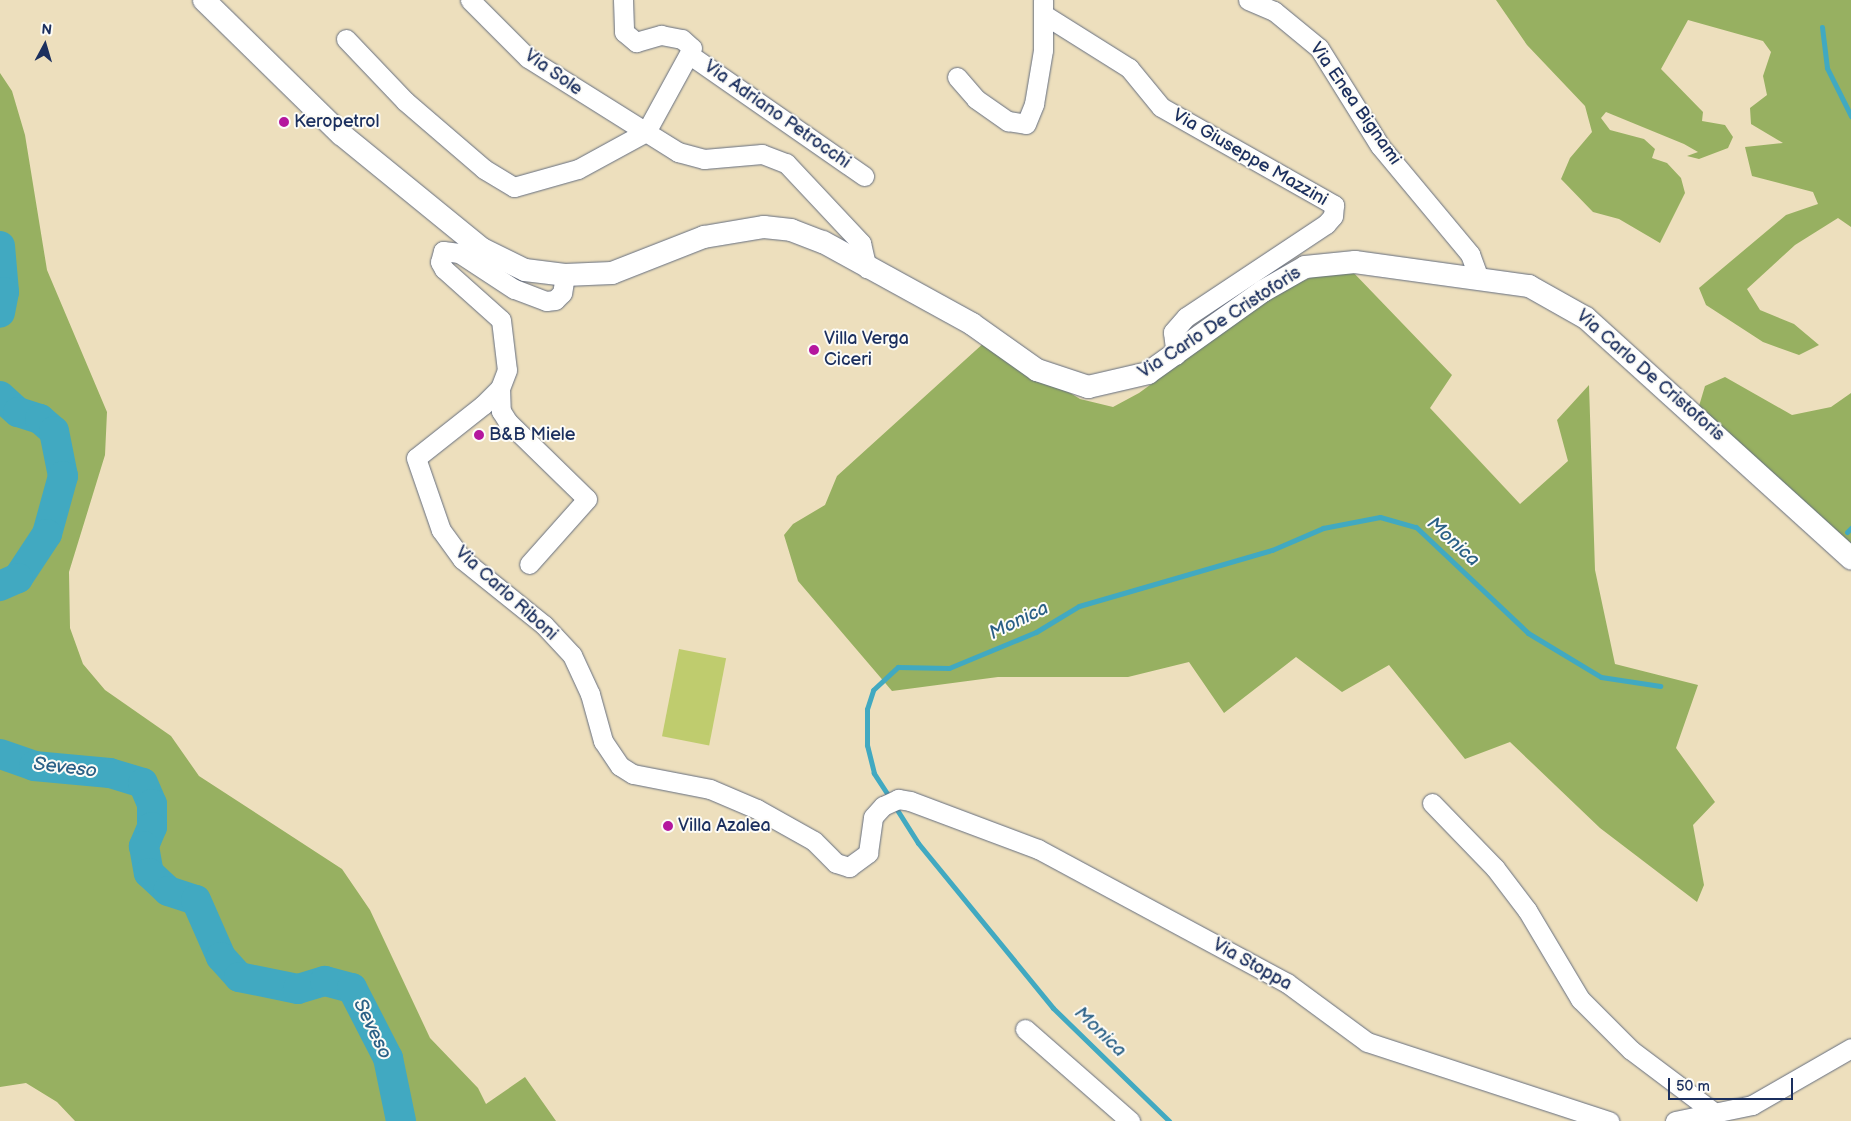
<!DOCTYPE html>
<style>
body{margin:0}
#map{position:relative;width:1851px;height:1121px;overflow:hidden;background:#eddfbd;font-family:"Balsamiq Sans",sans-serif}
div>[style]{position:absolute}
.green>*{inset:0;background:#bfcc6e;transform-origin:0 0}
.forest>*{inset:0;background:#97b061}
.stream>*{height:5px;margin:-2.5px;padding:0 2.5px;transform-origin:2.5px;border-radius:2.5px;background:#41a9c1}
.river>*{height:30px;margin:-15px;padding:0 15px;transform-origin:15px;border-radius:15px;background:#41a9c1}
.roads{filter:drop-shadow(0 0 1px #646d7f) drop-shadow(0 0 1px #646d7f)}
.minor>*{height:19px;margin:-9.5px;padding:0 9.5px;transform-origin:9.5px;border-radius:9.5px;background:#fff}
.major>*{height:22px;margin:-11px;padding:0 11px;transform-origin:11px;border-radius:11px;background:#fff}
.dots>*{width:14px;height:14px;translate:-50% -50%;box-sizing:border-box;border:2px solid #fdfcf7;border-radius:50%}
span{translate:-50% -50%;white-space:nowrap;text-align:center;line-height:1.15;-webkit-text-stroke:4px #fdfcf7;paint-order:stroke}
.street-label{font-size:18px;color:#1b2f5e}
.poi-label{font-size:18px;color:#1b2f5e}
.left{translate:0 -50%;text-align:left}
.water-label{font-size:19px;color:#2a6086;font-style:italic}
.north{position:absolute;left:20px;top:20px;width:50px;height:50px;-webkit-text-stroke:4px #fdfcf7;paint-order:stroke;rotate:6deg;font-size:14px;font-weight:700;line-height:20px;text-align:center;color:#1b2f5e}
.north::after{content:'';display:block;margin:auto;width:18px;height:22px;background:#1b2f5e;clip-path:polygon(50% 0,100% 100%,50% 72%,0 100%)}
.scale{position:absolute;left:1668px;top:1078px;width:125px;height:22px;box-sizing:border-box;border:2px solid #1b2f5e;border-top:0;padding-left:6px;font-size:15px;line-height:18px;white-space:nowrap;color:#1b2f5e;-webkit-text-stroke:4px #fdfcf7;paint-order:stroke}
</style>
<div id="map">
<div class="green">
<div style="left:679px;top:649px;width:48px;height:89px;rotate:11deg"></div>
</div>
<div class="forest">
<div style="clip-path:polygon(1496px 0,1851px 0,1851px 227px,1838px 218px,1795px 245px,1747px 289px,1760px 310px,1794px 324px,1819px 345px,1799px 355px,1763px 342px,1706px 305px,1699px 288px,1786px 215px,1818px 204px,1813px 192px,1752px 176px,1745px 147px,1783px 143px,1751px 124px,1750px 108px,1767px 95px,1763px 76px,1771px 52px,1763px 41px,1688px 20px,1661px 69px,1703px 112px,1702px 121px,1725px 125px,1733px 137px,1728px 148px,1699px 159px,1687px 156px,1698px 152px,1684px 144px,1606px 112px,1601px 118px,1610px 130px,1644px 139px,1655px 149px,1652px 158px,1667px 163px,1681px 178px,1685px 193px,1660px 243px,1619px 219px,1593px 212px,1561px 179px,1570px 158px,1592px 132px,1585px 106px,1527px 45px)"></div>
<div style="clip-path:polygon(0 73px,12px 91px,25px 135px,47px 270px,107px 412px,105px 455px,69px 572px,70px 628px,83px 664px,105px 690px,171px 736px,199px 776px,342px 869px,370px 910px,430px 1038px,478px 1088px,486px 1104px,525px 1077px,556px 1121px,75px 1121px,57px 1102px,26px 1083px,0 1087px)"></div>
<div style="clip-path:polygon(1350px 269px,1452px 375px,1430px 408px,1520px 504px,1568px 461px,1557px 420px,1589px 385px,1595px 570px,1615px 664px,1698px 685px,1676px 748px,1715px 802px,1693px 825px,1704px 885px,1697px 902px,1600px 828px,1510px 742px,1465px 759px,1389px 665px,1342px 692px,1296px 657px,1224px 713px,1189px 662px,1128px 677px,998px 677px,892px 691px,798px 581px,784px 535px,793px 524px,825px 505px,837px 476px,986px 341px,1080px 399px,1113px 407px,1139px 393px,1282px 289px,1320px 274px)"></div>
<div style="clip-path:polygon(1725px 377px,1792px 415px,1831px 407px,1851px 393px,1851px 547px,1699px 406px,1705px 386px)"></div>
</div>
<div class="stream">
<div style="left:1822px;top:27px;width:41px;rotate:83deg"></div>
<div style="left:1827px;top:68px;width:54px;rotate:63.4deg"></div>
<div style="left:1847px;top:532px;width:6px;rotate:-45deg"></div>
<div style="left:890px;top:798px;width:30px;rotate:-123deg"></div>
<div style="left:874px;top:773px;width:29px;rotate:-104deg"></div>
<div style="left:867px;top:745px;width:36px;rotate:-90deg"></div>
<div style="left:867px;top:709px;width:20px;rotate:-72deg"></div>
<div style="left:873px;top:690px;width:34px;rotate:-43deg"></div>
<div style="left:898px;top:667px;width:51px;rotate:1.1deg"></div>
<div style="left:949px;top:668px;width:94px;rotate:-22.5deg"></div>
<div style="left:1036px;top:632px;width:50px;rotate:-31.2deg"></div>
<div style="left:1079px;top:606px;width:201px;rotate:-16.2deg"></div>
<div style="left:1272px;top:550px;width:56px;rotate:-23.3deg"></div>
<div style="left:1323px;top:528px;width:58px;rotate:-10.9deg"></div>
<div style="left:1380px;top:517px;width:37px;rotate:16deg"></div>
<div style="left:1416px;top:527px;width:154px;rotate:43.4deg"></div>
<div style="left:1528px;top:633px;width:85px;rotate:31.1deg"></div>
<div style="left:1601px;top:677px;width:60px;rotate:8.7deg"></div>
<div style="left:894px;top:805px;width:45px;rotate:57.7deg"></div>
<div style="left:918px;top:843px;width:213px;rotate:50.7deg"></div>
<div style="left:1053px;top:1008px;width:162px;rotate:44.2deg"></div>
</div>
<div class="river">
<div style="left:0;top:246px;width:46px;rotate:85deg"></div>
<div style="left:4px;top:292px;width:21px;rotate:101deg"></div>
<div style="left:0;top:396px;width:24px;rotate:42deg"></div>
<div style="left:18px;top:412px;width:23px;rotate:18deg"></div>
<div style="left:40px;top:419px;width:18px;rotate:41deg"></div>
<div style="left:54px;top:431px;width:46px;rotate:78.7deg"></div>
<div style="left:63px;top:476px;width:60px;rotate:105.4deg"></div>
<div style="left:47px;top:534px;width:53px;rotate:123.4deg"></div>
<div style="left:18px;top:578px;width:20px;rotate:156deg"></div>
<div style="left:0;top:754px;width:36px;rotate:19deg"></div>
<div style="left:34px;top:766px;width:76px;rotate:5.3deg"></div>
<div style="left:110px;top:773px;width:34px;rotate:17deg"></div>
<div style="left:143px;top:783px;width:23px;rotate:67deg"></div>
<div style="left:152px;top:804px;width:23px;rotate:90deg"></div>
<div style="left:152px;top:827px;width:21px;rotate:113deg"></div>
<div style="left:144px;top:846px;width:27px;rotate:80deg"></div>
<div style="left:149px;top:873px;width:26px;rotate:43deg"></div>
<div style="left:168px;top:891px;width:29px;rotate:18deg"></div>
<div style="left:196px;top:900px;width:62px;rotate:66.3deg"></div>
<div style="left:221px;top:957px;width:27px;rotate:48deg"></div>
<div style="left:239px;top:977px;width:60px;rotate:11.5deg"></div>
<div style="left:298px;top:989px;width:28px;rotate:-17deg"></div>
<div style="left:325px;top:981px;width:28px;rotate:15deg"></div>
<div style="left:352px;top:988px;width:79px;rotate:62.8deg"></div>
<div style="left:388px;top:1058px;width:64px;rotate:78.3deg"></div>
</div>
<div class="roads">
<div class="minor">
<div style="left:470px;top:0;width:82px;rotate:45deg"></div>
<div style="left:528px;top:58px;width:139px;rotate:32.1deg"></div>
<div style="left:623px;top:0;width:32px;rotate:88deg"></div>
<div style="left:624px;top:32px;width:16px;rotate:40deg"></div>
<div style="left:636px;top:42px;width:26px;rotate:-16deg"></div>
<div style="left:661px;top:35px;width:21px;rotate:11deg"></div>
<div style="left:682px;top:39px;width:13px;rotate:42deg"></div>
<div style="left:692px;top:48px;width:96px;rotate:118.7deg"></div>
<div style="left:646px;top:132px;width:38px;rotate:32deg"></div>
<div style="left:678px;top:152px;width:27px;rotate:15deg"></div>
<div style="left:704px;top:159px;width:58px;rotate:-4.9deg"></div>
<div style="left:762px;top:154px;width:26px;rotate:21deg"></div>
<div style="left:786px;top:163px;width:110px;rotate:46.8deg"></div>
<div style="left:861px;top:243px;width:26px;rotate:77deg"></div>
<div style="left:1043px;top:0;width:14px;rotate:90deg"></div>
<div style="left:1043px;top:14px;width:102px;rotate:32.1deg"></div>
<div style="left:1129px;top:68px;width:50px;rotate:50.6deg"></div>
<div style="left:1161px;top:107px;width:199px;rotate:29.5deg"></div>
<div style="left:1334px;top:205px;width:11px;rotate:95deg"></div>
<div style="left:1333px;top:216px;width:11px;rotate:131deg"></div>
<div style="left:1326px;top:224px;width:168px;rotate:146.4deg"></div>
<div style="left:1186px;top:317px;width:20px;rotate:131deg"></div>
<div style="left:1173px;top:332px;width:23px;rotate:83deg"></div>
<div style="left:1248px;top:0;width:28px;rotate:23deg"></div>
<div style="left:1274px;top:11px;width:58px;rotate:39.4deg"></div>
<div style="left:1319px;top:48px;width:115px;rotate:58.1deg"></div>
<div style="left:1380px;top:146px;width:141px;rotate:50.2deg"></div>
<div style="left:1470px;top:254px;width:23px;rotate:70deg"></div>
<div style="left:346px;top:39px;width:86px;rotate:46.4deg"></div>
<div style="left:405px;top:101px;width:104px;rotate:40.7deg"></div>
<div style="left:484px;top:169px;width:35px;rotate:31deg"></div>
<div style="left:514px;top:187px;width:66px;rotate:-15.7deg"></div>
<div style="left:578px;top:169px;width:77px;rotate:-28.6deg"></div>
<div style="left:690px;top:55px;width:212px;rotate:34.8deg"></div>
<div style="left:957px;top:77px;width:29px;rotate:49deg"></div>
<div style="left:976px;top:99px;width:39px;rotate:35deg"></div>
<div style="left:1008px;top:121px;width:18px;rotate:9deg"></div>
<div style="left:1026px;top:124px;width:22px;rotate:-68deg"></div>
<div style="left:1034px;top:104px;width:55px;rotate:-80.5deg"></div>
<div style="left:1043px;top:50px;width:36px;rotate:-90deg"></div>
<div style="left:565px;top:275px;width:18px;rotate:99deg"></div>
<div style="left:562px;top:293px;width:10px;rotate:135deg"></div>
<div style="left:555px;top:300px;width:9px;rotate:174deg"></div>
<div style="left:546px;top:301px;width:34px;rotate:-159deg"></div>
<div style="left:514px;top:289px;width:66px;rotate:-146.8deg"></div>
<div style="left:459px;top:253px;width:16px;rotate:-173deg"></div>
<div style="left:443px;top:251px;width:11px;rotate:105deg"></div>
<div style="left:440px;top:262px;width:8px;rotate:60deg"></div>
<div style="left:444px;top:269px;width:76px;rotate:41.8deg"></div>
<div style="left:501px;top:320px;width:50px;rotate:83.2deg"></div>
<div style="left:507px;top:370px;width:19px;rotate:111deg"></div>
<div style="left:500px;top:388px;width:24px;rotate:135deg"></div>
<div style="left:483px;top:405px;width:85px;rotate:141.7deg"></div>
<div style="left:416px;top:458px;width:76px;rotate:70.9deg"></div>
<div style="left:441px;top:530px;width:36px;rotate:54deg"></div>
<div style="left:462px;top:559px;width:105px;rotate:38.8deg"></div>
<div style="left:544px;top:625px;width:41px;rotate:47deg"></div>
<div style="left:572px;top:655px;width:43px;rotate:65.2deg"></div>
<div style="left:590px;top:694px;width:49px;rotate:74.5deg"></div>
<div style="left:603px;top:741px;width:30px;rotate:56deg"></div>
<div style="left:620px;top:766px;width:15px;rotate:32deg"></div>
<div style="left:633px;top:774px;width:78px;rotate:11deg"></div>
<div style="left:710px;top:789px;width:51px;rotate:23.1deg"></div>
<div style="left:757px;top:809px;width:65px;rotate:29.3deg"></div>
<div style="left:814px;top:841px;width:31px;rotate:45deg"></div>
<div style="left:836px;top:863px;width:14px;rotate:17deg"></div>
<div style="left:849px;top:867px;width:24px;rotate:-36deg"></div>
<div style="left:868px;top:853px;width:36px;rotate:-82deg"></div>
<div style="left:873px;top:817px;width:15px;rotate:-48deg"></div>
<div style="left:883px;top:806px;width:17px;rotate:-25deg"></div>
<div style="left:898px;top:799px;width:12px;rotate:9deg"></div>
<div style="left:910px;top:801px;width:137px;rotate:20.6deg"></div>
<div style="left:1038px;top:849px;width:283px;rotate:28.3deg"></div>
<div style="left:1287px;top:983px;width:99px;rotate:36.4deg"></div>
<div style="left:1367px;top:1042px;width:255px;rotate:18.1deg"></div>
<div style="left:500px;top:388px;width:23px;rotate:88deg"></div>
<div style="left:501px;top:411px;width:13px;rotate:58deg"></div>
<div style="left:508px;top:422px;width:110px;rotate:44.3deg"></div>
<div style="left:587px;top:499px;width:87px;rotate:131.7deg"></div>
<div style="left:1432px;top:803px;width:91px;rotate:45.9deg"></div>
<div style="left:1495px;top:868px;width:53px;rotate:52.7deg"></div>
<div style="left:1527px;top:910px;width:104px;rotate:59.2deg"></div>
<div style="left:1580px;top:999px;width:72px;rotate:45deg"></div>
<div style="left:1631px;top:1050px;width:105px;rotate:36.9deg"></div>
<div style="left:1025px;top:1029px;width:140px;rotate:41.2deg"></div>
<div style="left:1675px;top:1121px;width:79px;rotate:-11.7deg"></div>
<div style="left:1752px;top:1105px;width:114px;rotate:-29.9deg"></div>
</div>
<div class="major">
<div style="left:204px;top:0;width:192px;rotate:44.4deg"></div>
<div style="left:341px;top:134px;width:182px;rotate:39.2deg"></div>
<div style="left:482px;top:249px;width:48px;rotate:26deg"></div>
<div style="left:525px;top:270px;width:40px;rotate:7.1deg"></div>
<div style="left:565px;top:275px;width:47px;rotate:-2.4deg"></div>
<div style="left:612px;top:273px;width:99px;rotate:-21.4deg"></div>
<div style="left:704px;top:237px;width:61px;rotate:-9.5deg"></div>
<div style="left:764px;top:227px;width:27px;rotate:6deg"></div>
<div style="left:791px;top:230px;width:34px;rotate:21deg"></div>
<div style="left:823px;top:242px;width:170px;rotate:28.8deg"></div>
<div style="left:972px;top:324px;width:80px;rotate:35.3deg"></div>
<div style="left:1037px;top:370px;width:54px;rotate:18.4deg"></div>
<div style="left:1088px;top:387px;width:62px;rotate:-13.1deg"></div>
<div style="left:1148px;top:373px;width:141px;rotate:-35.5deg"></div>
<div style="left:1263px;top:291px;width:48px;rotate:-29.7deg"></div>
<div style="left:1305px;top:267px;width:50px;rotate:-5.7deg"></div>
<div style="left:1355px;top:262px;width:176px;rotate:7.9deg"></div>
<div style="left:1529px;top:286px;width:65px;rotate:29.3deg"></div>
<div style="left:1586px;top:318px;width:358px;rotate:42.2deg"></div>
</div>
</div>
<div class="dots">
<div style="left:284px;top:122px;background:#b5179e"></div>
<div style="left:814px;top:350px;background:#b5179e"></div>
<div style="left:479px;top:435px;background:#b5179e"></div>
<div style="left:668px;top:826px;background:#b5179e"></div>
</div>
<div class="street-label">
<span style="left:553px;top:73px;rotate:35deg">Via Sole</span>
<span style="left:1355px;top:104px;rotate:55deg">Via Enea Bignami</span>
<span style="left:777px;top:115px;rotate:35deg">Via Adriano Petrocchi</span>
<span style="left:1250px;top:158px;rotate:30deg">Via Giuseppe Mazzini</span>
<span style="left:1220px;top:323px;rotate:-33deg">Via Carlo De Cristoforis</span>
<span style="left:1650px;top:376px;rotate:41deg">Via Carlo De Cristoforis</span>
<span style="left:506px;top:594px;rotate:42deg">Via Carlo Riboni</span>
<span style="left:1252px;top:965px;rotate:29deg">Via Stoppa</span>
</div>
<div class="poi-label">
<span class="left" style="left:294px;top:122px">Keropetrol</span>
<span class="left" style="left:824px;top:350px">Villa Verga<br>Ciceri</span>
<span class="left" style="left:489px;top:435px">B&amp;B Miele</span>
<span class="left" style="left:678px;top:826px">Villa Azalea</span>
</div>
<div class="water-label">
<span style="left:1453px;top:542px;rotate:42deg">Monica</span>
<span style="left:1019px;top:621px;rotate:-26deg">Monica</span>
<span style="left:65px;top:768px;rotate:7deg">Seveso</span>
<span style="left:372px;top:1029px;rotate:64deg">Seveso</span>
<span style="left:1100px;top:1032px;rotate:44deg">Monica</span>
</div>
<div class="north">N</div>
<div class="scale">50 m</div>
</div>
